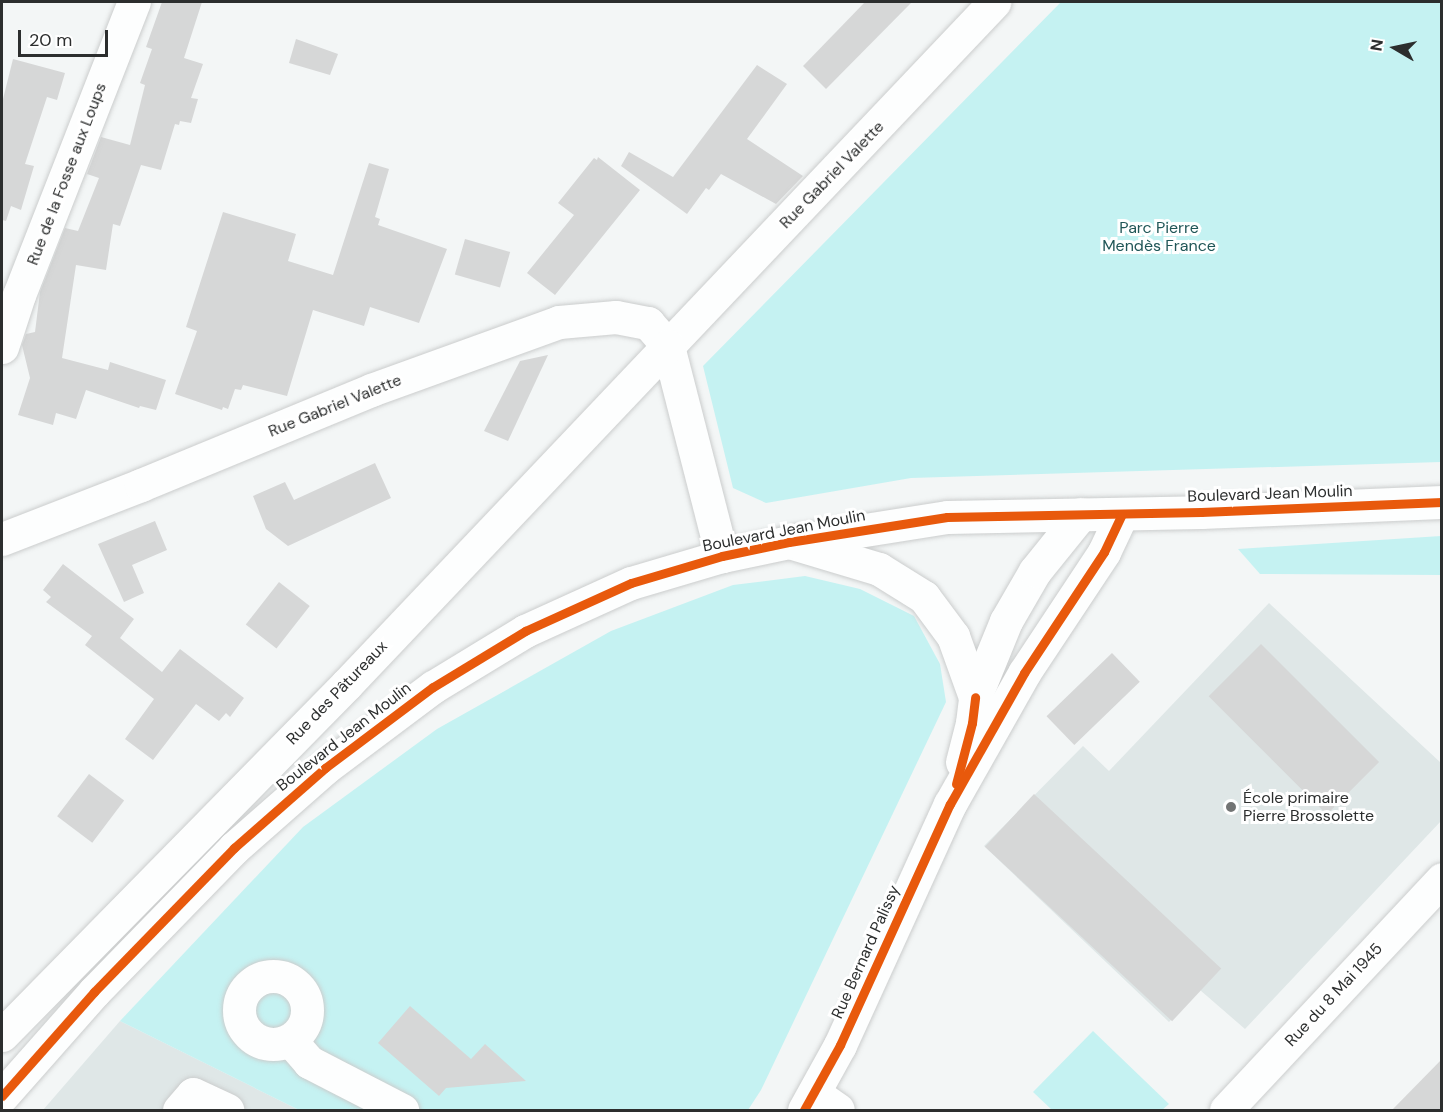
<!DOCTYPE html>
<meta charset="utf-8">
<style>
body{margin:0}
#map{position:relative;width:1443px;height:1112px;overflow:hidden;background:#f3f6f6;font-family:"DM Sans",sans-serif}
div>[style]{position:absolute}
.built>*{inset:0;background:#dfe7e7}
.green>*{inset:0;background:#c5f2f2}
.building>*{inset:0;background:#d6d7d7;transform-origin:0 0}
.roads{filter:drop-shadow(0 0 2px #cbcdcd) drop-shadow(0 0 2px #cbcdcd)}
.minor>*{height:33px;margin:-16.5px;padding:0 16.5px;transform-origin:16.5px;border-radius:16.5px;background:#fdfefe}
.minor>.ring{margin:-16.5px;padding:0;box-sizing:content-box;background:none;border:33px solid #fdfefe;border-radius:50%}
.major>*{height:33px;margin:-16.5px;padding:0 16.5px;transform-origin:16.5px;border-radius:16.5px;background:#fdfefe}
.cycleway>*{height:9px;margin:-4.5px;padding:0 4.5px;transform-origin:4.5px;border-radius:4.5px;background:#e8590c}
.dots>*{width:16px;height:16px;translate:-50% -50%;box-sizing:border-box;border:3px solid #fff;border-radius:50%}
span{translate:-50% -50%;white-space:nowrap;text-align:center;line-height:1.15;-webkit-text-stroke:6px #fff;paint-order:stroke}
.street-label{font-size:16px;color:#2c2e2e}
.park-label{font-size:16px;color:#205657}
.poi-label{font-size:16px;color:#2c2e2e}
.left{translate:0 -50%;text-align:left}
.frame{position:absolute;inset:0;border:3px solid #2c2e2e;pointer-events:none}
.north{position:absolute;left:1365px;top:18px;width:60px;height:60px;-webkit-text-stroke:4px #fff;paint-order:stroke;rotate:279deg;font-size:16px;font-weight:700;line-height:24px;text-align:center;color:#2c2e2e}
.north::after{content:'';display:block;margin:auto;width:21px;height:27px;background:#2c2e2e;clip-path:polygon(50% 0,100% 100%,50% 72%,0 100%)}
.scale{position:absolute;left:18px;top:30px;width:90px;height:27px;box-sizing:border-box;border:3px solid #2c2e2e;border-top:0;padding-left:8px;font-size:18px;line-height:21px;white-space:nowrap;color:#2c2e2e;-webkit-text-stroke:4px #fff;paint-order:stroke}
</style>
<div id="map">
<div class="built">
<div style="clip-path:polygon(1269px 603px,1441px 763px,1441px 821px,1245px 1029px,1200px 990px,1169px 1022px,984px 846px,1083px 746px,1109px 771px)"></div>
<div style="clip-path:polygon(120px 1021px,299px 1110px,43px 1110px)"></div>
</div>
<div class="green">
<div style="clip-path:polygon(1061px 2px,1441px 2px,1441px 462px,911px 478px,766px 503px,733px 488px,703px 366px)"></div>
<div style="clip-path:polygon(1441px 536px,1441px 575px,1260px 574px,1238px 549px)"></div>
<div style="clip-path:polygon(805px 576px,860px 589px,914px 616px,940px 664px,946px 702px,761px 1090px,748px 1110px,299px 1110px,120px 1021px,303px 827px,437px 729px,611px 631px,733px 585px)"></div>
<div style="clip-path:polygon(1093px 1031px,1169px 1104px,1162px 1110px,1052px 1110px,1033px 1092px)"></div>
</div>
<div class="building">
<div style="clip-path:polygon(162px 2px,202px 2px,184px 58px,203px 64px,191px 98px,198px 99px,191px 123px,180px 121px,179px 125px,175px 124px,161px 170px,141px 165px,120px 226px,113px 224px,106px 270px,76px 265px,62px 358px,108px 370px,110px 362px,166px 380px,156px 410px,140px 406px,139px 408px,86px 390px,76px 419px,56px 413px,53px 425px,18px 415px,30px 378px,22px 345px,26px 334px,35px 332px,40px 292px,65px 228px,78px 231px,99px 178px,87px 174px,101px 137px,130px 145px,145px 85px,140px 83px,152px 49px,146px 47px)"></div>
<div style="clip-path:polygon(865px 2px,912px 2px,826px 89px,803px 66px)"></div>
<div style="clip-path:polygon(296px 39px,338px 54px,330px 75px,289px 63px)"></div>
<div style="clip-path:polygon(13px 59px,65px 73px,57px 100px,47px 97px,25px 164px,34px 166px,21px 210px,11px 206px,6px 221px,2px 220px,2px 103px)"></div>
<div style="clip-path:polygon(757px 65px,787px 84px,747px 139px,803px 176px,776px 204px,721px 174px,709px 190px,706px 188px,687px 214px,621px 166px,629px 152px,673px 177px)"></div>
<div style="clip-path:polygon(598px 157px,640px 190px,555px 295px,527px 273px,574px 215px,558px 203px,594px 158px,597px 160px)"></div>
<div style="clip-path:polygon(369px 163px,389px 169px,375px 217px,380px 219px,378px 225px,447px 249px,419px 323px,370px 307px,364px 326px,313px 310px,287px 396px,243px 385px,241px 390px,235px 389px,228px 409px,223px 407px,222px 410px,175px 394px,197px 331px,186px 327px,223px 212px,296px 234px,288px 261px,333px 275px)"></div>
<div style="left:465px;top:239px;width:47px;height:37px;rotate:16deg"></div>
<div style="clip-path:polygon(548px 355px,508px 441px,484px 431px,520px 361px)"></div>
<div style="clip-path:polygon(375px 463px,391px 498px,288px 546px,266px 529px,253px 496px,285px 482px,294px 500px)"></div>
<div style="clip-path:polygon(155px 521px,167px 550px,132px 565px,144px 593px,124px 602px,98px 544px)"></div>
<div style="clip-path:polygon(63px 564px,134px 619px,120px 638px,162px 672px,180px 649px,244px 698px,230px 717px,226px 713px,219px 721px,196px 704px,153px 760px,125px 739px,154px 699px,85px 645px,92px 636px,46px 602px,51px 597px,43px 590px)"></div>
<div style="left:279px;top:582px;width:39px;height:54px;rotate:38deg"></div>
<div style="left:1261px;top:644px;width:167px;height:74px;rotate:45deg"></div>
<div style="left:1112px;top:653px;width:40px;height:91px;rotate:46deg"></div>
<div style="left:89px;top:774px;width:44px;height:53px;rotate:37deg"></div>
<div style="left:1034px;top:794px;width:256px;height:72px;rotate:43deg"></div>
<div style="clip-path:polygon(410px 1006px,471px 1059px,485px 1044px,526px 1081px,446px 1088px,439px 1096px,378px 1043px)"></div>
<div style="clip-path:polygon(1442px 1059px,1442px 1110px,1392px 1110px)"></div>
</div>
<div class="roads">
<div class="minor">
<div style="left:668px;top:346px;width:217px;rotate:75.6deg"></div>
<div style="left:2px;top:347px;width:55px;rotate:-71.9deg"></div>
<div style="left:19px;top:295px;width:315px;rotate:-68.6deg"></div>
<div style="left:2px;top:539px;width:149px;rotate:-21.2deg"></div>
<div style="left:141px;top:485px;width:249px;rotate:-22.4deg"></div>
<div style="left:371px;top:390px;width:200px;rotate:-19.9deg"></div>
<div style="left:559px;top:322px;width:57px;rotate:-5deg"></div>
<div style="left:616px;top:317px;width:33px;rotate:11deg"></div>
<div style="left:648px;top:323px;width:30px;rotate:49deg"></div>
<div style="left:668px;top:346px;width:474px;rotate:-46.5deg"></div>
<div style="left:789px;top:542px;width:94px;rotate:16.7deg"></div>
<div style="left:879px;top:569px;width:53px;rotate:31.9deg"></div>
<div style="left:924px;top:597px;width:49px;rotate:53.4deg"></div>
<div style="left:953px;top:636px;width:65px;rotate:70.2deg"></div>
<div style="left:962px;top:762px;width:40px;rotate:-75.6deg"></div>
<div style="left:972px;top:723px;width:26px;rotate:-83deg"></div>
<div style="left:975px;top:697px;width:82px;rotate:-67.8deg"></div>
<div style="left:1006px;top:621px;width:58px;rotate:-59.9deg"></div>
<div style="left:1035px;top:571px;width:73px;rotate:-51.1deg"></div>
<div class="ring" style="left:239px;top:976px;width:35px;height:35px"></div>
<div style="left:2px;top:1035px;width:492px;rotate:-45.5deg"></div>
<div style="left:347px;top:684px;width:466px;rotate:-46.5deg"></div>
<div style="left:290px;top:1040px;width:29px;rotate:49deg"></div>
<div style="left:309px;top:1062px;width:105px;rotate:27.3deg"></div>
<div style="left:814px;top:1093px;width:29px;rotate:35deg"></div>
<div style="left:179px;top:1110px;width:21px;rotate:-49deg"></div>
<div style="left:193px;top:1094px;width:38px;rotate:25deg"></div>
<div style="left:804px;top:1110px;width:74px;rotate:-61deg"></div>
<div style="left:840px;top:1045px;width:265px;rotate:-65.5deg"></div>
<div style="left:950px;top:804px;width:150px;rotate:-60.5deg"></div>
<div style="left:1024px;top:673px;width:145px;rotate:-56.5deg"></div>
<div style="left:1104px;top:552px;width:42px;rotate:-64.7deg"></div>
<div style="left:1226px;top:1110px;width:316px;rotate:-46.9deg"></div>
</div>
<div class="major">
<div style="left:2px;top:1096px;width:139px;rotate:-48.5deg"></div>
<div style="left:94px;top:992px;width:201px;rotate:-45.8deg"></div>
<div style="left:234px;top:848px;width:121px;rotate:-41.3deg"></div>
<div style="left:325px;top:768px;width:135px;rotate:-36.9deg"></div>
<div style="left:433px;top:687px;width:108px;rotate:-31.3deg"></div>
<div style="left:525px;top:631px;width:116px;rotate:-24.4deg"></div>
<div style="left:631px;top:583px;width:95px;rotate:-16.5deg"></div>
<div style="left:722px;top:556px;width:68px;rotate:-11.8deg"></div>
<div style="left:789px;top:542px;width:160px;rotate:-9deg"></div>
<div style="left:947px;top:517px;width:254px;rotate:-1.1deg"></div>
<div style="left:1201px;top:512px;width:241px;rotate:-2.4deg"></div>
</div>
</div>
<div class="cycleway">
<div style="left:956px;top:784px;width:63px;rotate:-75.3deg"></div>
<div style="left:972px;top:723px;width:26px;rotate:-83deg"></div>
<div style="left:2px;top:1096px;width:139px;rotate:-48.5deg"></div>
<div style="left:94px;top:992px;width:201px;rotate:-45.8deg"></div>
<div style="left:234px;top:848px;width:121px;rotate:-41.3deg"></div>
<div style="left:325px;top:768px;width:135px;rotate:-36.9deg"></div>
<div style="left:433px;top:687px;width:108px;rotate:-31.3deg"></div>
<div style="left:525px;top:631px;width:116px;rotate:-24.4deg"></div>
<div style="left:631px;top:583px;width:95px;rotate:-16.5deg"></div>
<div style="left:722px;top:556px;width:68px;rotate:-11.8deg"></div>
<div style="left:789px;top:542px;width:160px;rotate:-9deg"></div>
<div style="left:947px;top:517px;width:254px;rotate:-1.1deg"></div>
<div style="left:1201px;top:512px;width:241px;rotate:-2.4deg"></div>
<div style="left:804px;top:1110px;width:74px;rotate:-61deg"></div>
<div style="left:840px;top:1045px;width:265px;rotate:-65.5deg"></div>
<div style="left:950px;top:804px;width:150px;rotate:-60.5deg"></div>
<div style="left:1024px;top:673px;width:145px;rotate:-56.5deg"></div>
<div style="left:1104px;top:552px;width:42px;rotate:-64.7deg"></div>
</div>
<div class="dots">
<div style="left:1231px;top:807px;background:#727474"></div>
</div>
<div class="street-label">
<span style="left:67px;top:174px;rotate:-69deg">Rue de la Fosse aux Loups</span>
<span style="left:832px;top:175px;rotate:-46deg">Rue Gabriel Valette</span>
<span style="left:335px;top:406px;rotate:-22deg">Rue Gabriel Valette</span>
<span style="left:1270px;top:494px;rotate:-2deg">Boulevard Jean Moulin</span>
<span style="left:784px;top:531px;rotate:-11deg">Boulevard Jean Moulin</span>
<span style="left:337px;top:693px;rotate:-46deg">Rue des Pâtureaux</span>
<span style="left:344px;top:737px;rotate:-38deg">Boulevard Jean Moulin</span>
<span style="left:866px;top:952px;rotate:-66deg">Rue Bernard Palissy</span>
<span style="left:1334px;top:995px;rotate:-47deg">Rue du 8 Mai 1945</span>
</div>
<div class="park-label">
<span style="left:1159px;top:237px">Parc Pierre<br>Mendès France</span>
</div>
<div class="poi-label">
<span class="left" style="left:1243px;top:807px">École primaire<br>Pierre Brossolette</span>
</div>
<div class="frame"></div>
<div class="north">N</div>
<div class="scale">20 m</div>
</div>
